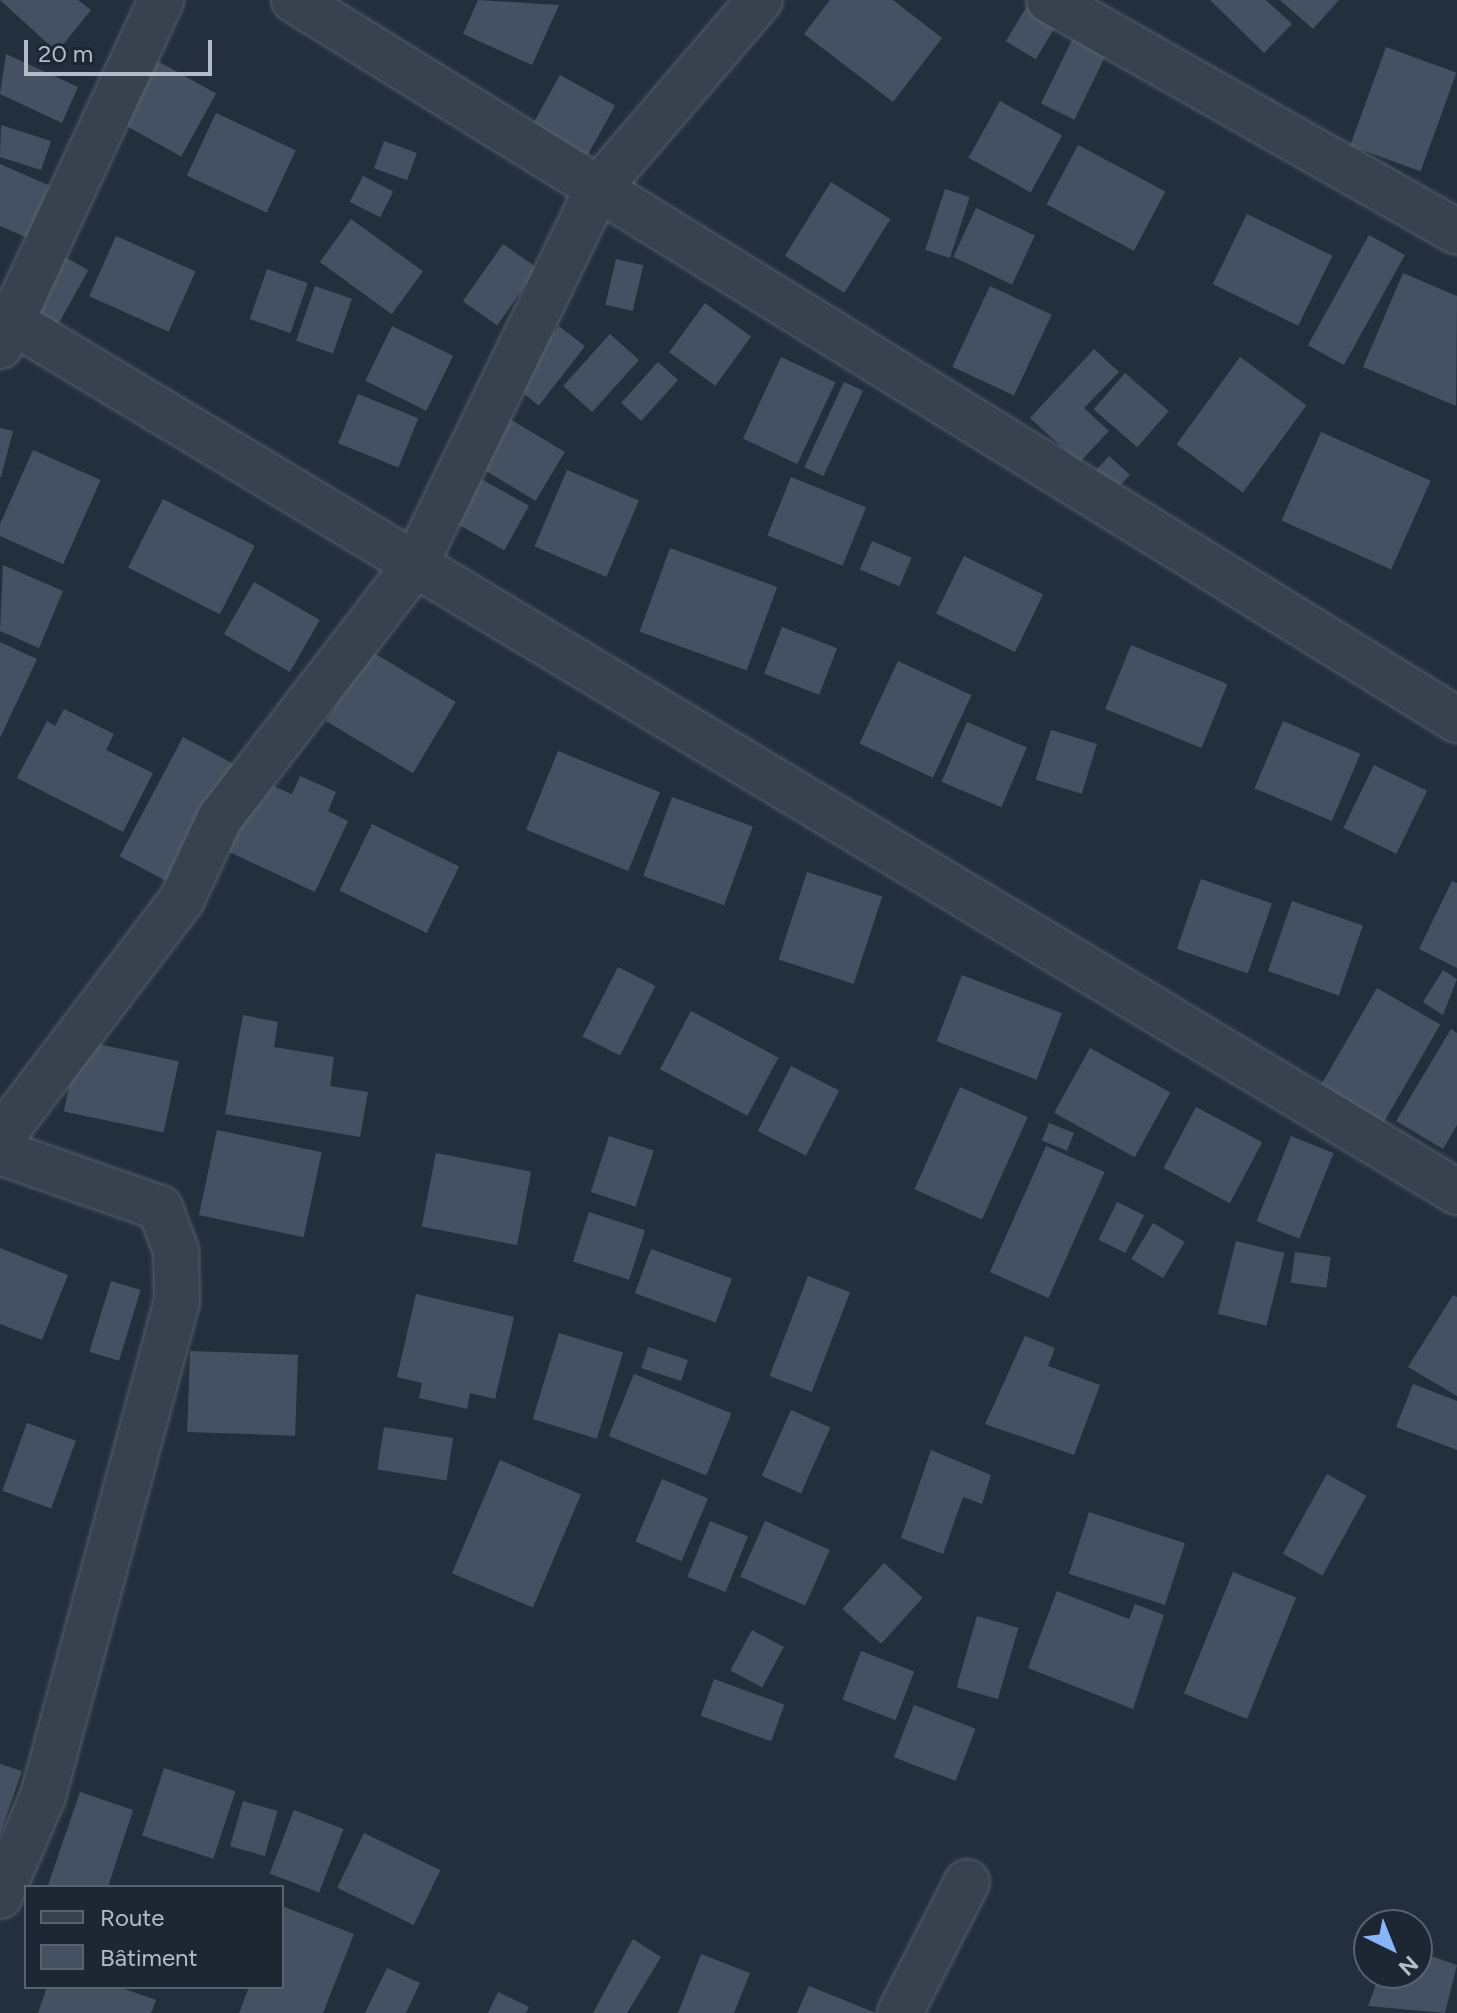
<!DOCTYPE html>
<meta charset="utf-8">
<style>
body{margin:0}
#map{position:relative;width:1457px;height:2013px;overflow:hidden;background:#242f3e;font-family:Figtree,sans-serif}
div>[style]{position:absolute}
.building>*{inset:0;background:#455162;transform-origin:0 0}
.roads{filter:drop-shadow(0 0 2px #565f6c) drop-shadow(0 0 2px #565f6c)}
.minor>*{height:44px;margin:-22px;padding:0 22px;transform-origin:22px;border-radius:22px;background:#38414e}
span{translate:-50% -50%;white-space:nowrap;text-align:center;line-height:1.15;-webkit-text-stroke:6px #1d2633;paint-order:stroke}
.legend{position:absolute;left:24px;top:1885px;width:260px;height:104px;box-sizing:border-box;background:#1d2633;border:2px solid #59626f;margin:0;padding:10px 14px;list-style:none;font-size:24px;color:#b4bcc9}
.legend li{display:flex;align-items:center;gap:16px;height:40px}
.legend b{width:40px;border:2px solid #59626f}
.north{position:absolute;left:1353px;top:1909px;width:80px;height:80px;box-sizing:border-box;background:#1d2633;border:2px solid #59626f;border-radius:50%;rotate:137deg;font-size:22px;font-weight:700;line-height:32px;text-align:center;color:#b4bcc9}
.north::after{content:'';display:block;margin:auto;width:28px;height:36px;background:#8ab4f8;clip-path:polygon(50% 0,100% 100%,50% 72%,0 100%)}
.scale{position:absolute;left:24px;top:40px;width:188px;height:36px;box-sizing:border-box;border:4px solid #b4bcc9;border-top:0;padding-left:10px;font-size:24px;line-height:28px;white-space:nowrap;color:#b4bcc9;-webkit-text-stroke:6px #1d2633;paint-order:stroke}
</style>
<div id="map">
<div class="building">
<div style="clip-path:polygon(0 0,78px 0,91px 10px,57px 52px)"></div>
<div style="clip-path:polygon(478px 0,559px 5px,532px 65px,463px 34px)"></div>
<div style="clip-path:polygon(830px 0,893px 0,942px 38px,893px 102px,804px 34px)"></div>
<div style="clip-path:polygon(1210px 0,1266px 0,1292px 24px,1264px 53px)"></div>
<div style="clip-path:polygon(1280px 0,1339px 0,1313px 29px)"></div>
<div style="left:1030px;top:1px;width:35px;height:47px;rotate:31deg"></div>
<div style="left:1073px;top:38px;width:37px;height:73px;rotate:26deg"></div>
<div style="left:1386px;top:47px;width:75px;height:105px;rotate:20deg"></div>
<div style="clip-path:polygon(6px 54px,78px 87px,62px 123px,0 94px)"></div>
<div style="left:154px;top:59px;width:71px;height:72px;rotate:29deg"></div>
<div style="left:560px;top:75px;width:63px;height:62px;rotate:29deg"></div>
<div style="left:1000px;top:101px;width:71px;height:65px;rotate:29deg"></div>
<div style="left:216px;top:113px;width:88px;height:69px;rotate:25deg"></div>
<div style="clip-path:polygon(1px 125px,51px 141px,41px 170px,0 157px)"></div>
<div style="left:384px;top:141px;width:35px;height:29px;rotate:20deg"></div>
<div style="left:1078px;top:145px;width:99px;height:67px;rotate:28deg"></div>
<div style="clip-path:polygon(0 164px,55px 188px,33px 240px,0 226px)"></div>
<div style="left:363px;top:176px;width:34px;height:29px;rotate:27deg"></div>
<div style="left:831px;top:182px;width:70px;height:87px;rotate:32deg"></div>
<div style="left:945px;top:189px;width:26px;height:64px;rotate:18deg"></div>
<div style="left:976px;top:208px;width:65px;height:54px;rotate:25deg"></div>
<div style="left:1247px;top:214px;width:95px;height:78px;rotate:26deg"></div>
<div style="left:351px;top:219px;width:89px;height:53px;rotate:36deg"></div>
<div style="left:1369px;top:235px;width:41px;height:126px;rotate:29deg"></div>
<div style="left:116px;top:236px;width:87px;height:66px;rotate:24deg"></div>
<div style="left:503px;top:244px;width:42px;height:70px;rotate:35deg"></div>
<div style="left:56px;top:252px;width:37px;height:73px;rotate:29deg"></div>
<div style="left:616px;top:259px;width:28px;height:47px;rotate:13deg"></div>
<div style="left:267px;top:269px;width:43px;height:53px;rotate:19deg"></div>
<div style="clip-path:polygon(1403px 273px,1457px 296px,1456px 406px,1363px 367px)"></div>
<div style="left:315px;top:286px;width:39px;height:58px;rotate:19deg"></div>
<div style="left:990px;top:286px;width:68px;height:89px;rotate:25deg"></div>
<div style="left:705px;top:303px;width:57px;height:61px;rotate:36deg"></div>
<div style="left:392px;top:326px;width:68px;height:61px;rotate:26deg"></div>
<div style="left:559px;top:326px;width:33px;height:75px;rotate:38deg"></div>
<div style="left:610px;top:334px;width:39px;height:70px;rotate:42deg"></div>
<div style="clip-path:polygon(1094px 349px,1119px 372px,1084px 408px,1109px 431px,1079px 463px,1030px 418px)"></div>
<div style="left:781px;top:357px;width:60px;height:90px;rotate:25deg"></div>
<div style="left:1240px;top:357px;width:82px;height:108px;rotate:36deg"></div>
<div style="left:658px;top:362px;width:27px;height:55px;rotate:42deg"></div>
<div style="left:1125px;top:373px;width:58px;height:48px;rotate:41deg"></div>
<div style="left:844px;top:382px;width:21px;height:94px;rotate:25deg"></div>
<div style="left:358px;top:394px;width:65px;height:53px;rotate:22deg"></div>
<div style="left:510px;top:419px;width:64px;height:57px;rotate:31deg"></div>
<div style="clip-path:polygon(0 428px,13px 431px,1px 477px,0 477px)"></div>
<div style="left:1321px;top:432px;width:120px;height:97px;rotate:24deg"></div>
<div style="left:33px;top:450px;width:74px;height:92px;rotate:24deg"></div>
<div style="left:1109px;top:456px;width:28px;height:28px;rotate:42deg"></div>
<div style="left:567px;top:470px;width:78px;height:83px;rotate:23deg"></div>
<div style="left:791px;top:477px;width:81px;height:63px;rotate:22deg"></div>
<div style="left:481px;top:479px;width:55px;height:51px;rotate:29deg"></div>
<div style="left:163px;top:499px;width:103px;height:77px;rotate:27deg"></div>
<div style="left:872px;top:541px;width:43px;height:31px;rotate:23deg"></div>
<div style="left:670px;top:548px;width:114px;height:89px;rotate:20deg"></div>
<div style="left:964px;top:556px;width:88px;height:64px;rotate:26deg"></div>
<div style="clip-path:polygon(3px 565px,63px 591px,39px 648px,0 631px)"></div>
<div style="left:254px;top:582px;width:76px;height:60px;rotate:30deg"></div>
<div style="left:782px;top:627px;width:59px;height:50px;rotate:21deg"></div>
<div style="clip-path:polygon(0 642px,37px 659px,0 738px)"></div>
<div style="left:1131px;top:645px;width:104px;height:69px;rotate:22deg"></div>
<div style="left:369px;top:650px;width:101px;height:83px;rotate:31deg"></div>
<div style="left:898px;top:661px;width:81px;height:91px;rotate:25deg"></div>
<div style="clip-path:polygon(64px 709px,114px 734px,106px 750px,153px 773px,123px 832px,17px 778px,47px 721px,55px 726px)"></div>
<div style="left:1283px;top:721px;width:84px;height:73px;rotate:23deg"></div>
<div style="left:967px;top:722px;width:65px;height:65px;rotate:23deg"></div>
<div style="left:1051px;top:730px;width:48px;height:52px;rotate:17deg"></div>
<div style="left:183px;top:737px;width:67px;height:135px;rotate:28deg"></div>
<div style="left:558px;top:751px;width:110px;height:85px;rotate:22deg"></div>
<div style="left:1374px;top:765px;width:59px;height:70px;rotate:26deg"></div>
<div style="clip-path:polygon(300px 776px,336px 792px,328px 811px,348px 821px,315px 892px,223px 849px,255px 778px,292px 794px)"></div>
<div style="left:672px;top:797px;width:86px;height:84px;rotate:20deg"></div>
<div style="left:372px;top:824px;width:97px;height:74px;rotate:26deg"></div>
<div style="left:807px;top:872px;width:79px;height:92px;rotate:18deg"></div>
<div style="left:1201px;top:879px;width:75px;height:74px;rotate:19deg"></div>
<div style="clip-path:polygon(1452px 881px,1457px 883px,1457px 968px,1419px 949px)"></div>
<div style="left:1292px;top:901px;width:75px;height:74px;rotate:19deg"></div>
<div style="left:618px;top:967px;width:42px;height:78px;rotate:27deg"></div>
<div style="clip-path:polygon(1443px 970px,1457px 979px,1443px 1015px,1423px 1002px)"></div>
<div style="left:962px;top:975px;width:107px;height:71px;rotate:21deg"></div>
<div style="left:1377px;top:988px;width:73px;height:114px;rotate:30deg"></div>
<div style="left:691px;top:1011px;width:99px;height:66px;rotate:28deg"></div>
<div style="clip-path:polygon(243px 1015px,278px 1022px,274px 1047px,334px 1057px,330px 1086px,368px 1092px,360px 1137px,225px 1114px)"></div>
<div style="clip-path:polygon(1451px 1029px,1457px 1033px,1457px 1125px,1443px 1149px,1396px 1121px)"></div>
<div style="left:79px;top:1040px;width:102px;height:73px;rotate:12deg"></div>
<div style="left:1090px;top:1048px;width:92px;height:74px;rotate:29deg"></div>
<div style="left:791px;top:1066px;width:54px;height:73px;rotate:27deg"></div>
<div style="left:960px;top:1087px;width:74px;height:112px;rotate:24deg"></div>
<div style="left:1196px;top:1107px;width:75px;height:69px;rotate:28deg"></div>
<div style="left:1049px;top:1123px;width:27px;height:19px;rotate:22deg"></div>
<div style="left:217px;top:1130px;width:107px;height:87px;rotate:12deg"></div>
<div style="left:609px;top:1136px;width:47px;height:59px;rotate:18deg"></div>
<div style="left:1291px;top:1136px;width:46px;height:92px;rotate:22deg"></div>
<div style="left:1046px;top:1146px;width:64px;height:138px;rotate:24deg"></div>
<div style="left:436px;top:1153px;width:97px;height:75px;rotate:11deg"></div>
<div style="left:1117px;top:1202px;width:30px;height:42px;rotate:26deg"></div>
<div style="left:589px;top:1212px;width:59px;height:52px;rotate:18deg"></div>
<div style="left:1153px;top:1223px;width:37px;height:42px;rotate:31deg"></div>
<div style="left:1236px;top:1241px;width:50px;height:75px;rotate:14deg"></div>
<div style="clip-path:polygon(0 1248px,68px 1275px,42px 1340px,0 1324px)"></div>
<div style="left:651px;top:1249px;width:86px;height:47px;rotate:20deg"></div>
<div style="left:1295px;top:1252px;width:36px;height:31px;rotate:8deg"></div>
<div style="left:808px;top:1276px;width:45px;height:107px;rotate:21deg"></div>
<div style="left:111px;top:1281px;width:31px;height:74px;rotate:17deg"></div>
<div style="clip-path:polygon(416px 1294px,514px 1317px,495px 1399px,470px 1393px,467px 1409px,419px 1398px,422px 1383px,397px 1377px)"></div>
<div style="clip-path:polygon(1453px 1295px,1457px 1297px,1457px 1396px,1408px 1367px)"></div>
<div style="left:559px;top:1333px;width:67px;height:90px;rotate:17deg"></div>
<div style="clip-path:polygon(1025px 1336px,1055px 1348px,1048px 1366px,1100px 1385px,1074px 1455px,985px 1424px)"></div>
<div style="left:648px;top:1347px;width:42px;height:22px;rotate:18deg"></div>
<div style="left:190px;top:1351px;width:108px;height:81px;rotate:2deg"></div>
<div style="left:634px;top:1374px;width:105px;height:67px;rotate:22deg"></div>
<div style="clip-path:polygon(1413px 1384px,1457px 1401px,1457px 1450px,1396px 1427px)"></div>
<div style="left:791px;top:1410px;width:43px;height:72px;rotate:24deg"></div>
<div style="left:27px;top:1423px;width:52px;height:72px;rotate:20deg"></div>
<div style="left:384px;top:1427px;width:70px;height:43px;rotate:9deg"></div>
<div style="clip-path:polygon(931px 1450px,991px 1475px,982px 1504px,963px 1497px,943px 1554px,901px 1538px)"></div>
<div style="left:500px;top:1460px;width:88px;height:123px;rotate:23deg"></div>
<div style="left:1327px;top:1474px;width:45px;height:91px;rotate:29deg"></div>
<div style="left:662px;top:1479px;width:50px;height:68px;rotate:23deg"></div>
<div style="left:1089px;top:1512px;width:101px;height:65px;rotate:18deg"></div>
<div style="left:710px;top:1521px;width:41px;height:60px;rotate:22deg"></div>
<div style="left:765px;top:1521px;width:71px;height:61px;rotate:24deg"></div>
<div style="left:884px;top:1563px;width:52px;height:62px;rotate:42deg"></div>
<div style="left:1233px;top:1572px;width:68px;height:131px;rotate:22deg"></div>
<div style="clip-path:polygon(1057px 1591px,1129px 1619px,1135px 1604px,1164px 1615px,1133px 1709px,1028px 1668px)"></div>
<div style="left:977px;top:1616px;width:43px;height:74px;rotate:16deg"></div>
<div style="left:752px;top:1630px;width:36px;height:46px;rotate:28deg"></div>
<div style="left:861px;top:1651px;width:57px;height:52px;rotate:21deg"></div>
<div style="left:714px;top:1679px;width:75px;height:39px;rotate:20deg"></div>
<div style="left:914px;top:1705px;width:66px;height:56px;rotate:21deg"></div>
<div style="clip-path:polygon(0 1764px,22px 1771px,0 1834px)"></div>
<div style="left:164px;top:1768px;width:75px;height:71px;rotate:18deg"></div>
<div style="clip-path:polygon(80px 1792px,133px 1810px,108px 1887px,48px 1885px)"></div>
<div style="left:243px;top:1801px;width:36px;height:47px;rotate:16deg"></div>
<div style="left:294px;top:1810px;width:53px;height:68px;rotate:21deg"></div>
<div style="left:364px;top:1833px;width:85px;height:61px;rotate:26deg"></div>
<div style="clip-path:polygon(282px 1906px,354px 1934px,323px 2013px,239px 2013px,249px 1987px,282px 1987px)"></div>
<div style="clip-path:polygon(633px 1939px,661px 1957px,627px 2013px,593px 2013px)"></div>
<div style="clip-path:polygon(1417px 1951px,1457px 1965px,1445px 2013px,1368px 2006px,1380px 1973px,1417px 1973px)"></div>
<div style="clip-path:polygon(701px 1954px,750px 1973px,734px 2013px,678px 2013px)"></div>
<div style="clip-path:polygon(387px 1968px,420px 1983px,406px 2013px,365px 2013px)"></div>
<div style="clip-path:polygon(809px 1986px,876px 2013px,797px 2013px)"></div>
<div style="clip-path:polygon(47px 1987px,119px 1987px,156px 2000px,151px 2013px,38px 2013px)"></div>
<div style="clip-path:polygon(498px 1992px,529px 2007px,526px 2013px,488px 2013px)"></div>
</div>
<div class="roads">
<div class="minor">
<div style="left:294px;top:0;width:1368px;rotate:31.76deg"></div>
<div style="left:1049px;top:0;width:469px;rotate:29.6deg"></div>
<div style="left:11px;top:321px;width:1688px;rotate:31.06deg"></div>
<div style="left:0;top:346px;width:382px;rotate:-65deg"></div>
<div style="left:0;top:1139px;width:301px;rotate:-52.8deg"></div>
<div style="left:182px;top:899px;width:89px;rotate:-64.9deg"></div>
<div style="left:220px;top:818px;width:319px;rotate:-52.4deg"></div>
<div style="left:415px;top:565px;width:417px;rotate:-64.1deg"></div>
<div style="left:597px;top:190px;width:250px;rotate:-49.4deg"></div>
<div style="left:0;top:1152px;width:170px;rotate:19.3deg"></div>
<div style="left:160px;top:1208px;width:46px;rotate:69.6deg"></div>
<div style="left:176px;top:1251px;width:50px;rotate:88.9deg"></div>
<div style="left:177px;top:1301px;width:513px;rotate:105.15deg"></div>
<div style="left:43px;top:1796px;width:109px;rotate:113.3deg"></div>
<div style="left:900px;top:2013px;width:147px;rotate:-62.9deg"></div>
</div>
</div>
<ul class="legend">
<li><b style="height:10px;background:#38414e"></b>Route</li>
<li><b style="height:22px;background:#455162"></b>Bâtiment</li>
</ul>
<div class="north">N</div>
<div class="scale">20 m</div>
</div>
